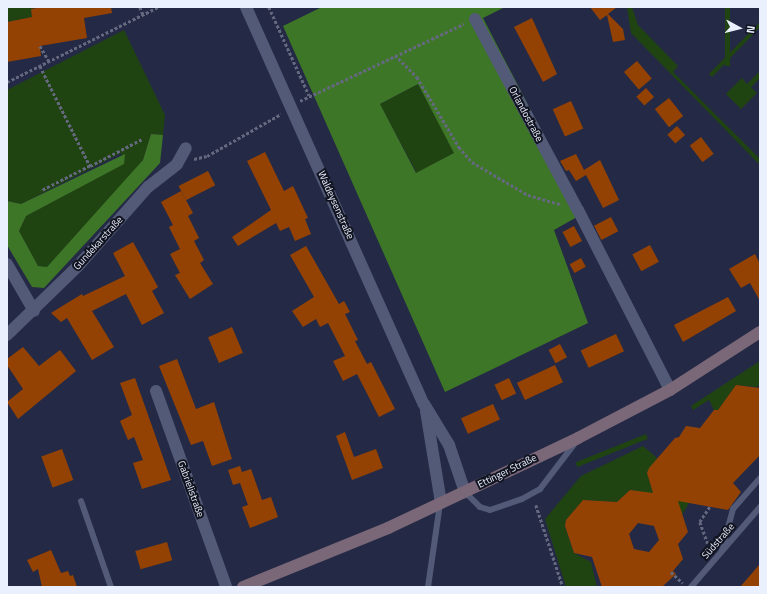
<!DOCTYPE html>
<meta charset="utf-8">
<style>
body{margin:0}
#map{position:relative;width:767px;height:594px;overflow:hidden;background:#242a45;font-family:"Titillium Web",sans-serif}
div>[style]{position:absolute}
.green>*{inset:0;background:#204411;transform-origin:0 0}
.forest>*{inset:0;background:#3e7627}
.building>*{inset:0;background:#944204;transform-origin:0 0}
.path>*{height:2.5px;margin-top:-1.25px;transform-origin:0;background:repeating-linear-gradient(90deg,#646980 0 3px,transparent 0 5px)}
.service>*{height:6px;margin:-3px;padding:0 3px;transform-origin:3px;border-radius:3px;background:#525a78}
.minor>*{height:12px;margin:-6px;padding:0 6px;transform-origin:6px;border-radius:6px;background:#525a78}
.tertiary>*{height:12px;margin:-6px;padding:0 6px;transform-origin:6px;border-radius:6px;background:#525a78}
.secondary>*{height:12px;margin:-6px;padding:0 6px;transform-origin:6px;border-radius:6px;background:#7a6778}
span{translate:-50% -50%;white-space:nowrap;text-align:center;line-height:1.15;-webkit-text-stroke:4px #111420;paint-order:stroke}
.street-label{font-size:10px;color:#ebf0fe}
.frame{position:absolute;inset:0;border:8px solid #ebf0fe;pointer-events:none}
.north{position:absolute;left:719px;top:8px;width:40px;height:40px;-webkit-text-stroke:3px #111420;paint-order:stroke;rotate:97deg;font-size:11px;font-weight:700;line-height:16px;text-align:center;color:#ebf0fe}
.north::after{content:'';display:block;margin:auto;width:14px;height:18px;background:#ebf0fe;clip-path:polygon(50% 0,100% 100%,50% 72%,0 100%)}
</style>
<div id="map">
<div class="green">
<div style="clip-path:polygon(7px 7px,43px 7px,31px 9px,32px 17px,7px 22px)"></div>
<div style="clip-path:polygon(627px 7px,632px 7px,638px 25px,678px 66px,673px 72px,760px 159px,760px 165px,631px 33px)"></div>
<div style="left:725px;top:7px;width:5px;height:59px"></div>
<div style="clip-path:polygon(760px 22px,760px 27px,712px 77px,709px 74px)"></div>
<div style="clip-path:polygon(124px 30px,165px 115px,163px 135px,151px 134px,143px 160px,126px 180px,47px 267px,38px 266px,19px 231px,26px 216px,123px 164px,121px 153px,21px 204px,7px 201px,7px 90px)"></div>
<div style="clip-path:polygon(760px 71px,760px 78px,751px 87px,757px 93px,741px 109px,726px 94px,742px 78px,747px 84px)"></div>
<div style="left:418px;top:84px;width:78px;height:43px;rotate:62deg"></div>
<div style="clip-path:polygon(760px 361px,760px 383px,757px 387px,736px 385px,718px 410px,714px 410px,709px 400px,693px 410px,691px 406px)"></div>
<div style="left:646px;top:434px;width:5px;height:76px;rotate:68deg"></div>
<div style="clip-path:polygon(643px 446px,657px 458px,647px 473px,652px 489px,684px 495px,689px 503px,682px 515px,642px 492px,630px 490px,617px 502px,583px 500px,566px 520px,565px 527px,574px 553px,591px 562px,597px 587px,566px 587px,545px 519px,581px 476px)"></div>
</div>
<div class="forest">
<div style="clip-path:polygon(evenodd,322px 7px,505px 7px,483px 18px,584px 213px,554px 230px,588px 323px,445px 392px,283px 26px,322px 7px,418px 84px,454px 153px,416px 173px,380px 104px,418px 84px)"></div>
<div style="clip-path:polygon(151px 134px,163px 135px,160px 163px,44px 288px,32px 287px,7px 245px,7px 201px,21px 204px,125px 154px,124px 164px,26px 216px,19px 231px,38px 266px,47px 267px,143px 160px)"></div>
</div>
<div class="building">
<div style="clip-path:polygon(43px 7px,111px 7px,112px 13px,84px 18px,87px 38px,40px 46px,41px 56px,7px 62px,7px 22px,32px 17px,31px 9px)"></div>
<div style="clip-path:polygon(590px 7px,617px 7px,608px 14px,623px 29px,625px 40px,613px 42px,607px 15px,600px 20px)"></div>
<div style="clip-path:polygon(532px 18px,557px 74px,543px 82px,514px 27px)"></div>
<div style="left:637px;top:61px;width:23px;height:17px;rotate:50deg"></div>
<div style="left:646px;top:88px;width:12px;height:13px;rotate:48deg"></div>
<div style="left:669px;top:98px;width:23px;height:18px;rotate:52deg"></div>
<div style="left:571px;top:101px;width:30px;height:20px;rotate:66deg"></div>
<div style="left:677px;top:126px;width:12px;height:13px;rotate:48deg"></div>
<div style="left:701px;top:137px;width:21px;height:14px;rotate:53deg"></div>
<div style="clip-path:polygon(265px 152px,284px 191px,293px 186px,308px 218px,305px 219px,311px 234px,295px 241px,289px 227px,280px 231px,276px 223px,238px 246px,232px 237px,271px 210px,247px 161px)"></div>
<div style="clip-path:polygon(576px 154px,584px 170px,600px 160px,619px 200px,603px 208px,586px 175px,576px 181px,569px 170px,566px 171px,560px 161px)"></div>
<div style="left:208px;top:171px;width:16px;height:33px;rotate:63deg"></div>
<div style="clip-path:polygon(181px 191px,193px 213px,188px 216px,199px 238px,194px 241px,204px 260px,200px 263px,213px 284px,190px 299px,175px 275px,180px 273px,170px 254px,180px 249px,169px 227px,173px 225px,161px 202px)"></div>
<div style="left:611px;top:217px;width:16px;height:19px;rotate:63deg"></div>
<div style="left:574px;top:226px;width:17px;height:13px;rotate:62deg"></div>
<div style="clip-path:polygon(133px 242px,158px 287px,152px 291px,164px 313px,142px 325px,126px 294px,92px 311px,114px 347px,92px 360px,67px 318px,61px 322px,51px 313px,82px 294px,83px 296px,125px 276px,113px 253px)"></div>
<div style="left:650px;top:245px;width:19px;height:20px;rotate:62deg"></div>
<div style="clip-path:polygon(306px 246px,339px 304px,344px 301px,350px 312px,345px 314px,358px 340px,355px 341px,367px 364px,371px 362px,395px 409px,379px 417px,357px 374px,343px 381px,333px 361px,345px 356px,328px 323px,320px 327px,316px 319px,303px 327px,292px 311px,314px 297px,290px 255px)"></div>
<div style="clip-path:polygon(755px 254px,760px 264px,760px 301px,750px 283px,741px 288px,729px 269px)"></div>
<div style="left:581px;top:258px;width:10px;height:13px;rotate:61deg"></div>
<div style="clip-path:polygon(728px 297px,736px 311px,683px 342px,674px 325px)"></div>
<div style="left:232px;top:327px;width:28px;height:26px;rotate:67deg"></div>
<div style="left:616px;top:334px;width:19px;height:39px;rotate:65deg"></div>
<div style="left:560px;top:344px;width:15px;height:13px;rotate:62deg"></div>
<div style="clip-path:polygon(23px 347px,39px 366px,60px 350px,76px 371px,18px 419px,7px 402px,23px 389px,7px 365px,7px 359px)"></div>
<div style="clip-path:polygon(177px 359px,196px 409px,214px 402px,232px 459px,212px 466px,203px 441px,191px 445px,159px 366px)"></div>
<div style="left:555px;top:365px;width:19px;height:42px;rotate:65deg"></div>
<div style="clip-path:polygon(135px 378px,171px 480px,142px 489px,133px 463px,143px 460px,134px 437px,128px 440px,120px 421px,132px 415px,120px 383px)"></div>
<div style="left:509px;top:378px;width:17px;height:16px;rotate:65deg"></div>
<div style="clip-path:polygon(evenodd,736px 385px,760px 388px,760px 455px,733px 483px,741px 492px,728px 510px,678px 501px,688px 532px,678px 544px,683px 559px,673px 571px,676px 574px,662px 587px,602px 587px,592px 557px,574px 553px,565px 526px,566px 520px,583px 500px,617px 502px,630px 490px,653px 493px,647px 473px,649px 468px,675px 438px,679px 437px,686px 426px,700px 428px,714px 410px,718px 410px,736px 385px,638px 523px,654px 526px,659px 540px,649px 552px,634px 549px,629px 534px,638px 523px)"></div>
<div style="left:493px;top:404px;width:17px;height:35px;rotate:66deg"></div>
<div style="clip-path:polygon(345px 432px,354px 457px,376px 449px,383px 468px,352px 480px,336px 436px)"></div>
<div style="left:62px;top:449px;width:33px;height:22px;rotate:70deg"></div>
<div style="clip-path:polygon(240px 466px,242px 472px,251px 469px,262px 500px,271px 497px,278px 517px,250px 528px,242px 507px,248px 505px,240px 483px,233px 485px,228px 470px)"></div>
<div style="left:167px;top:542px;width:19px;height:33px;rotate:74deg"></div>
<div style="clip-path:polygon(51px 550px,61px 573px,68px 571px,70px 576px,73px 575px,77px 587px,42px 587px,38px 569px,33px 572px,27px 560px)"></div>
<div style="clip-path:polygon(760px 564px,760px 587px,740px 587px)"></div>
</div>
<div class="path">
<div style="left:140px;top:7px;width:8px;rotate:67deg"></div>
<div style="left:269px;top:7px;width:97px;rotate:65.6deg"></div>
<div style="left:40px;top:46px;width:17px;rotate:59deg"></div>
<div style="left:395px;top:55px;width:31px;rotate:45deg"></div>
<div style="left:417px;top:77px;width:82px;rotate:59deg"></div>
<div style="left:459px;top:147px;width:20px;rotate:49deg"></div>
<div style="left:472px;top:162px;width:65px;rotate:30.5deg"></div>
<div style="left:528px;top:195px;width:35px;rotate:16deg"></div>
<div style="left:40px;top:66px;width:112px;rotate:63.4deg"></div>
<div style="left:90px;top:166px;width:55px;rotate:153deg"></div>
<div style="left:7px;top:82px;width:169px;rotate:-26.4deg"></div>
<div style="left:300px;top:101px;width:181px;rotate:-25.2deg"></div>
<div style="left:194px;top:159px;width:13px;rotate:-13deg"></div>
<div style="left:207px;top:156px;width:85px;rotate:-29.6deg"></div>
<div style="left:90px;top:166px;width:59px;rotate:-27.4deg"></div>
<div style="left:536px;top:505px;width:86px;rotate:71.8deg"></div>
<div style="left:710px;top:507px;width:18px;rotate:124deg"></div>
<div style="left:700px;top:522px;width:30px;rotate:70deg"></div>
<div style="left:671px;top:572px;width:16px;rotate:43deg"></div>
</div>
<div class="service">
<div style="left:465px;top:492px;width:21px;rotate:45deg"></div>
<div style="left:480px;top:507px;width:10px;rotate:17deg"></div>
<div style="left:490px;top:510px;width:34px;rotate:-19deg"></div>
<div style="left:522px;top:499px;width:21px;rotate:-29deg"></div>
<div style="left:540px;top:489px;width:58px;rotate:-52.7deg"></div>
<div style="left:81px;top:501px;width:91px;rotate:70.8deg"></div>
<div style="left:722px;top:550px;width:42px;rotate:-75deg"></div>
<div style="left:733px;top:509px;width:41px;rotate:-48.9deg"></div>
<div style="left:428px;top:587px;width:84px;rotate:-81.8deg"></div>
<div style="left:691px;top:587px;width:106px;rotate:-49.2deg"></div>
</div>
<div class="minor">
<div style="left:475px;top:19px;width:217px;rotate:61.7deg"></div>
<div style="left:578px;top:210px;width:202px;rotate:62.9deg"></div>
<div style="left:7px;top:264px;width:54px;rotate:60.1deg"></div>
<div style="left:7px;top:335px;width:99px;rotate:-44.2deg"></div>
<div style="left:78px;top:266px;width:106px;rotate:-48.5deg"></div>
<div style="left:148px;top:187px;width:37px;rotate:-38deg"></div>
<div style="left:177px;top:164px;width:18px;rotate:-61deg"></div>
<div style="left:156px;top:391px;width:208px;rotate:70.3deg"></div>
</div>
<div class="tertiary">
<div style="left:246px;top:7px;width:435px;rotate:65.9deg"></div>
<div style="left:424px;top:404px;width:48px;rotate:58.6deg"></div>
<div style="left:449px;top:445px;width:50px;rotate:71.2deg"></div>
<div style="left:426px;top:411px;width:93px;rotate:80.7deg"></div>
</div>
<div class="secondary">
<div style="left:243px;top:587px;width:157px;rotate:-22.1deg"></div>
<div style="left:388px;top:528px;width:210px;rotate:-25.3deg"></div>
<div style="left:578px;top:438px;width:104px;rotate:-27.6deg"></div>
<div style="left:670px;top:390px;width:107px;rotate:-32.8deg"></div>
</div>
<div class="street-label">
<span style="left:526px;top:114px;rotate:62deg">Orlandostraße</span>
<span style="left:336px;top:205px;rotate:66deg">Waldeysenstraße</span>
<span style="left:98px;top:243px;rotate:-48deg">Gundekarstraße</span>
<span style="left:507px;top:471px;rotate:-26deg">Ettinger Straße</span>
<span style="left:191px;top:489px;rotate:70deg">Gabrielistraße</span>
<span style="left:718px;top:541px;rotate:-49deg">Südstraße</span>
</div>
<div class="frame"></div>
<div class="north">N</div>
</div>
